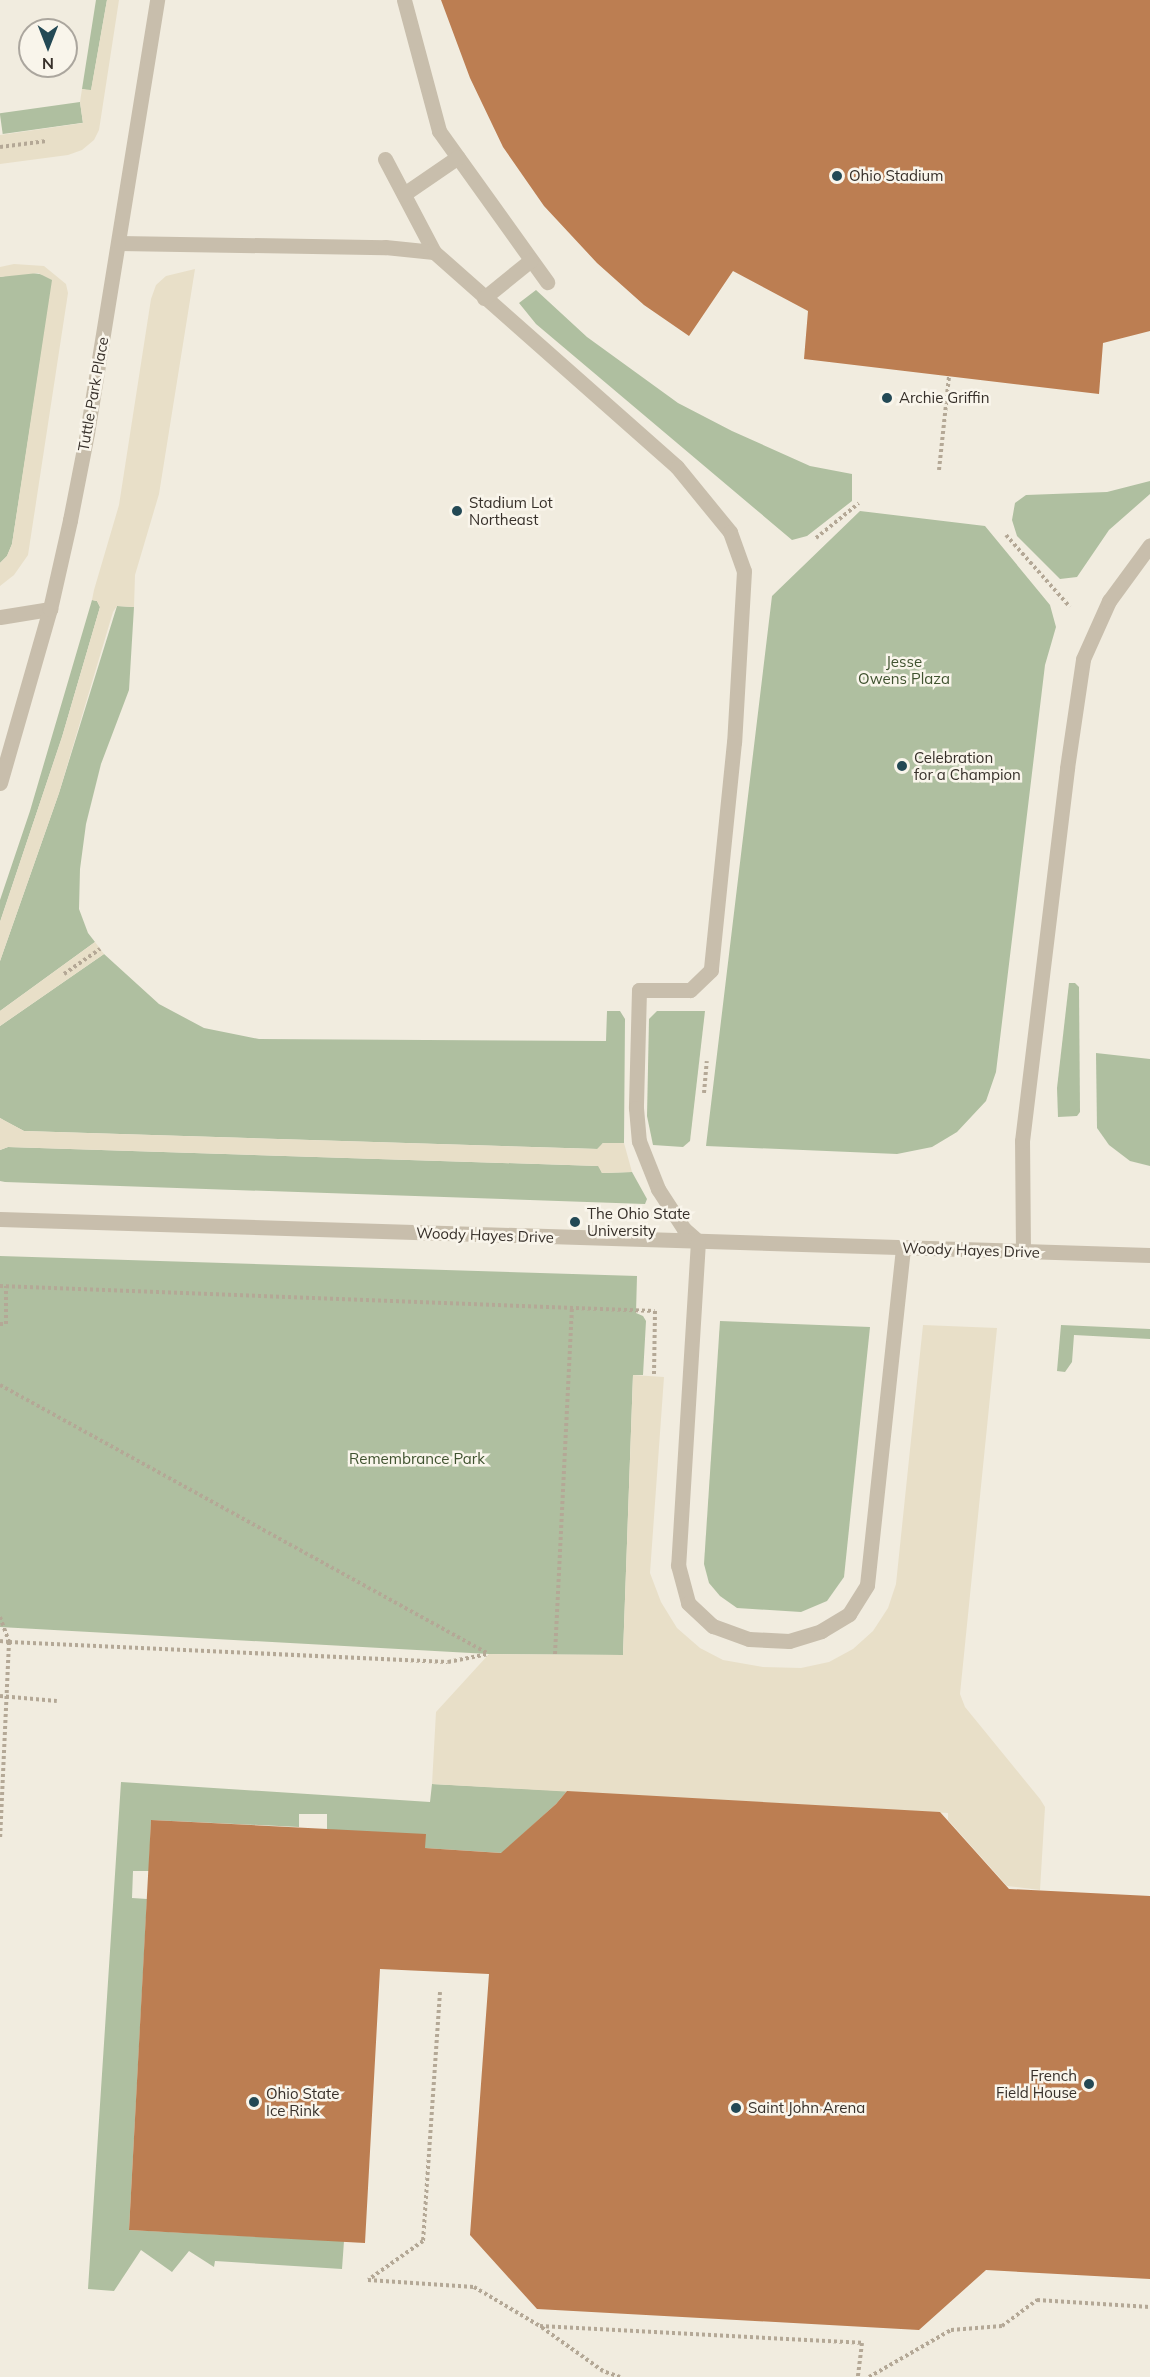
<!DOCTYPE html>
<style>
body{margin:0}
#map{position:relative;width:1150px;height:2377px;overflow:hidden;background:#f1ecdf;font-family:Mulish,sans-serif}
div>[style]{position:absolute}
.green>*{inset:0;background:#afbfa0;transform-origin:0 0}
.plaza>*{inset:0;background:#e8dfc8}
.building>*{inset:0;background:#bc7e52}
.path>*{height:4px;margin-top:-2px;transform-origin:0;background:repeating-linear-gradient(90deg,#b4a896 0 3px,transparent 0 6px)}
.minor>*{height:15px;margin:-7.5px;padding:0 7.5px;transform-origin:7.5px;border-radius:7.5px;background:#c8beac}
.dots>*{width:16px;height:16px;translate:-50% -50%;box-sizing:border-box;border:3px solid #f9f5eb;border-radius:50%}
span{translate:-50% -50%;white-space:nowrap;text-align:center;line-height:1.15;-webkit-text-stroke:5px #f9f5eb;paint-order:stroke}
.poi-label{font-size:15px;color:#37302a}
.left{translate:0 -50%;text-align:left}
.right{translate:-100% -50%;text-align:right}
.street-label{font-size:15px;color:#37302a}
.park-label{font-size:15px;color:#405330}
.north{position:absolute;left:18px;top:18px;width:60px;height:60px;box-sizing:border-box;background:#f9f5eb;border:2px solid #aba69e;border-radius:50%;rotate:180deg;font-size:16px;font-weight:700;line-height:24px;text-align:center;color:#37302a}
.north::after{content:'';display:block;margin:auto;width:21px;height:27px;background:#234955;clip-path:polygon(50% 0,100% 100%,50% 72%,0 100%)}
</style>
<div id="map">
<div class="green">
<div style="clip-path:polygon(96px 0,107px 0,91px 91px,82px 89px)"></div>
<div style="left:80px;top:102px;width:21px;height:81px;rotate:82deg"></div>
<div style="clip-path:polygon(26px 272px,46px 275px,52px 279px,52px 286px,12px 544px,7px 556px,0 563px,0 277px)"></div>
<div style="clip-path:polygon(536px 290px,587px 337px,678px 403px,732px 431px,810px 466px,852px 474px,852px 501px,807px 536px,792px 540px,536px 324px,519px 303px)"></div>
<div style="clip-path:polygon(1150px 481px,1150px 494px,1109px 530px,1077px 577px,1060px 579px,1017px 536px,1012px 520px,1015px 503px,1026px 495px,1107px 492px)"></div>
<div style="clip-path:polygon(860px 511px,985px 526px,1050px 605px,1056px 627px,1045px 665px,996px 1072px,986px 1101px,957px 1132px,932px 1147px,897px 1154px,706px 1146px,772px 596px)"></div>
<div style="clip-path:polygon(92px 600px,97px 601px,100px 607px,62px 737px,0 922px,0 900px,30px 811px)"></div>
<div style="clip-path:polygon(117px 606px,134px 607px,129px 690px,101px 764px,86px 824px,80px 869px,79px 909px,88px 933px,95px 942px,0 1011px,0 961px,59px 793px)"></div>
<div style="clip-path:polygon(104px 954px,159px 1004px,204px 1028px,259px 1039px,606px 1041px,607px 1011px,620px 1011px,625px 1019px,624px 1143px,603px 1143px,598px 1149px,24px 1131px,5px 1121px,0 1118px,0 1026px)"></div>
<div style="clip-path:polygon(1069px 983px,1075px 983px,1079px 987px,1080px 1112px,1077px 1116px,1058px 1117px,1057px 1088px)"></div>
<div style="clip-path:polygon(657px 1011px,705px 1011px,690px 1141px,683px 1147px,653px 1145px,647px 1116px,649px 1019px)"></div>
<div style="clip-path:polygon(1096px 1053px,1150px 1059px,1150px 1166px,1130px 1161px,1109px 1145px,1097px 1128px)"></div>
<div style="clip-path:polygon(8px 1147px,599px 1166px,602px 1173px,632px 1172px,647px 1199px,645px 1204px,5px 1182px,0 1181px,0 1150px)"></div>
<div style="clip-path:polygon(0 1256px,637px 1276px,636px 1313px,643px 1316px,646px 1321px,643px 1375px,633px 1375px,623px 1655px,489px 1654px,0 1627px)"></div>
<div style="clip-path:polygon(720px 1321px,870px 1327px,844px 1577px,827px 1601px,801px 1612px,737px 1608px,720px 1596px,709px 1583px,704px 1564px)"></div>
<div style="clip-path:polygon(1061px 1325px,1150px 1329px,1150px 1339px,1074px 1335px,1072px 1362px,1065px 1372px,1057px 1371px)"></div>
<div style="clip-path:polygon(121px 1782px,430px 1802px,432px 1784px,567px 1791px,556px 1804px,502px 1853px,425px 1848px,327px 1829px,327px 1814px,299px 1814px,299px 1827px,151px 1820px,149px 1871px,133px 1871px,132px 1898px,147px 1899px,129px 2230px,344px 2241px,342px 2269px,215px 2261px,214px 2267px,189px 2251px,172px 2272px,141px 2250px,114px 2291px,88px 2289px)"></div>
</div>
<div class="plaza">
<div style="clip-path:polygon(107px 0,119px 0,99px 130px,94px 140px,82px 150px,68px 155px,0 164px,0 135px,83px 123px,80px 102px,82px 89px,91px 90px)"></div>
<div style="clip-path:polygon(14px 264px,44px 266px,66px 284px,68px 293px,28px 555px,14px 575px,0 586px,0 563px,7px 556px,12px 544px,52px 280px,38px 273px,0 277px,0 267px)"></div>
<div style="clip-path:polygon(195px 269px,159px 494px,135px 575px,134px 607px,117px 606px,113px 612px,59px 793px,0 961px,0 922px,62px 737px,100px 607px,97px 601px,92px 600px,94px 590px,119px 505px,151px 299px,156px 285px,166px 276px)"></div>
<div style="clip-path:polygon(95px 942px,104px 954px,0 1026px,0 1011px)"></div>
<div style="clip-path:polygon(0 1118px,24px 1131px,597px 1149px,603px 1143px,624px 1143px,632px 1172px,602px 1173px,598px 1166px,8px 1147px,0 1150px)"></div>
<div style="clip-path:polygon(923px 1325px,997px 1328px,960px 1694px,965px 1707px,1040px 1799px,1045px 1807px,1040px 1890px,1007px 1886px,948px 1820px,948px 1813px,432px 1784px,436px 1712px,489px 1654px,623px 1655px,633px 1375px,664px 1377px,650px 1573px,661px 1602px,677px 1628px,700px 1648px,723px 1660px,763px 1667px,801px 1668px,829px 1662px,853px 1649px,873px 1631px,888px 1608px,896px 1584px)"></div>
</div>
<div class="building">
<div style="clip-path:polygon(441px 0,1150px 0,1150px 331px,1103px 343px,1099px 394px,804px 359px,808px 311px,733px 271px,689px 336px,644px 305px,597px 263px,544px 206px,503px 147px,470px 78px)"></div>
<div style="clip-path:polygon(567px 1791px,940px 1812px,1009px 1889px,1150px 1896px,1150px 2279px,986px 2270px,919px 2330px,537px 2309px,470px 2235px,489px 1974px,380px 1969px,365px 2243px,129px 2230px,151px 1820px,426px 1834px,425px 1848px,501px 1853px,556px 1804px)"></div>
</div>
<div class="path">
<div style="left:0;top:147px;width:47px;rotate:-7.3deg"></div>
<div style="left:939px;top:470px;width:94px;rotate:-83.9deg"></div>
<div style="left:1006px;top:535px;width:96px;rotate:48.4deg"></div>
<div style="left:816px;top:538px;width:55px;rotate:-39.1deg"></div>
<div style="left:64px;top:974px;width:44px;rotate:-34.8deg"></div>
<div style="left:704px;top:1093px;width:32px;rotate:-85deg"></div>
<div style="left:0;top:1286px;width:655px;rotate:2.19deg"></div>
<div style="left:655px;top:1311px;width:65px;rotate:90.9deg"></div>
<div style="left:0;top:1324px;width:6px"></div>
<div style="left:6px;top:1324px;width:38px;rotate:-90deg"></div>
<div style="left:0;top:1385px;width:558px;rotate:28.82deg"></div>
<div style="left:0;top:1617px;width:27px;rotate:70deg"></div>
<div style="left:9px;top:1642px;width:439px;rotate:2.6deg"></div>
<div style="left:448px;top:1662px;width:41px;rotate:-11.3deg"></div>
<div style="left:0;top:1641px;width:9px;rotate:6deg"></div>
<div style="left:9px;top:1642px;width:197px;rotate:92.6deg"></div>
<div style="left:555px;top:1654px;width:346px;rotate:-87.2deg"></div>
<div style="left:0;top:1696px;width:57px;rotate:5deg"></div>
<div style="left:440px;top:1992px;width:250px;rotate:93.9deg"></div>
<div style="left:423px;top:2241px;width:67px;rotate:144.7deg"></div>
<div style="left:368px;top:2280px;width:106px;rotate:3.8deg"></div>
<div style="left:474px;top:2287px;width:77px;rotate:30.6deg"></div>
<div style="left:620px;top:2377px;width:18px;rotate:-161deg"></div>
<div style="left:603px;top:2371px;width:77px;rotate:-144.5deg"></div>
<div style="left:540px;top:2326px;width:322px;rotate:3deg"></div>
<div style="left:862px;top:2343px;width:34px;rotate:97deg"></div>
<div style="left:869px;top:2377px;width:95px;rotate:-29.8deg"></div>
<div style="left:951px;top:2330px;width:51px;rotate:-4.5deg"></div>
<div style="left:1002px;top:2326px;width:44px;rotate:-36.6deg"></div>
<div style="left:1037px;top:2300px;width:113px;rotate:3.5deg"></div>
</div>
<div class="minor">
<div style="left:404px;top:0;width:136px;rotate:75deg"></div>
<div style="left:439px;top:131px;width:186px;rotate:54.4deg"></div>
<div style="left:385px;top:159px;width:105px;rotate:62.2deg"></div>
<div style="left:404px;top:194px;width:65px;rotate:-34.4deg"></div>
<div style="left:119px;top:243px;width:266px;rotate:0.9deg"></div>
<div style="left:385px;top:247px;width:49px;rotate:5.8deg"></div>
<div style="left:434px;top:252px;width:324px;rotate:41.5deg"></div>
<div style="left:677px;top:467px;width:84px;rotate:50.8deg"></div>
<div style="left:730px;top:532px;width:41px;rotate:70.3deg"></div>
<div style="left:744px;top:571px;width:171px;rotate:93.3deg"></div>
<div style="left:734px;top:742px;width:229px;rotate:95.8deg"></div>
<div style="left:711px;top:970px;width:29px;rotate:136deg"></div>
<div style="left:690px;top:990px;width:51px;rotate:180deg"></div>
<div style="left:639px;top:990px;width:118px;rotate:91.5deg"></div>
<div style="left:636px;top:1108px;width:33px;rotate:85deg"></div>
<div style="left:639px;top:1141px;width:52px;rotate:68.4deg"></div>
<div style="left:658px;top:1189px;width:48px;rotate:57deg"></div>
<div style="left:684px;top:1229px;width:18px;rotate:41deg"></div>
<div style="left:484px;top:298px;width:60px;rotate:-39deg"></div>
<div style="left:0;top:617px;width:51px;rotate:-9.1deg"></div>
<div style="left:0;top:783px;width:181px;rotate:-74deg"></div>
<div style="left:50px;top:609px;width:91px;rotate:-77.3deg"></div>
<div style="left:70px;top:520px;width:89px;rotate:-78.9deg"></div>
<div style="left:87px;top:433px;width:439px;rotate:-80.8deg"></div>
<div style="left:0;top:1219px;width:1151px;rotate:1.79deg"></div>
<div style="left:698px;top:1241px;width:325px;rotate:93.5deg"></div>
<div style="left:678px;top:1565px;width:39px;rotate:75deg"></div>
<div style="left:688px;top:1603px;width:34px;rotate:43deg"></div>
<div style="left:713px;top:1626px;width:38px;rotate:20deg"></div>
<div style="left:749px;top:1639px;width:40px;rotate:2.9deg"></div>
<div style="left:789px;top:1641px;width:34px;rotate:-17deg"></div>
<div style="left:821px;top:1631px;width:33px;rotate:-31deg"></div>
<div style="left:849px;top:1614px;width:34px;rotate:-58deg"></div>
<div style="left:867px;top:1585px;width:340px;rotate:-83.9deg"></div>
<div style="left:1023px;top:1252px;width:111px;rotate:-90.5deg"></div>
<div style="left:1022px;top:1141px;width:376px;rotate:-83.1deg"></div>
<div style="left:1067px;top:768px;width:110px;rotate:-81.6deg"></div>
<div style="left:1083px;top:659px;width:64px;rotate:-65.9deg"></div>
<div style="left:1109px;top:601px;width:69px;rotate:-53.8deg"></div>
</div>
<div class="dots">
<div style="left:837px;top:176px;background:#234955"></div>
<div style="left:887px;top:398px;background:#234955"></div>
<div style="left:457px;top:511px;background:#234955"></div>
<div style="left:902px;top:766px;background:#234955"></div>
<div style="left:575px;top:1222px;background:#234955"></div>
<div style="left:1089px;top:2084px;background:#234955"></div>
<div style="left:254px;top:2102px;background:#234955"></div>
<div style="left:736px;top:2108px;background:#234955"></div>
</div>
<div class="poi-label">
<span class="left" style="left:849px;top:176px">Ohio Stadium</span>
<span class="left" style="left:899px;top:398px">Archie Griffin</span>
<span class="left" style="left:469px;top:511px">Stadium Lot<br>Northeast</span>
<span class="left" style="left:914px;top:766px">Celebration<br>for a Champion</span>
<span class="left" style="left:587px;top:1222px">The Ohio State<br>University</span>
<span class="right" style="left:1077px;top:2084px">French<br>Field House</span>
<span class="left" style="left:266px;top:2102px">Ohio State<br>Ice Rink</span>
<span class="left" style="left:748px;top:2108px">Saint John Arena</span>
</div>
<div class="street-label">
<span style="left:93px;top:394px;rotate:-80deg">Tuttle Park Place</span>
<span style="left:485px;top:1235px;rotate:2deg">Woody Hayes Drive</span>
<span style="left:971px;top:1250px;rotate:2deg">Woody Hayes Drive</span>
</div>
<div class="park-label">
<span style="left:904px;top:670px">Jesse<br>Owens Plaza</span>
<span style="left:417px;top:1459px">Remembrance Park</span>
</div>
<div class="north">N</div>
</div>
